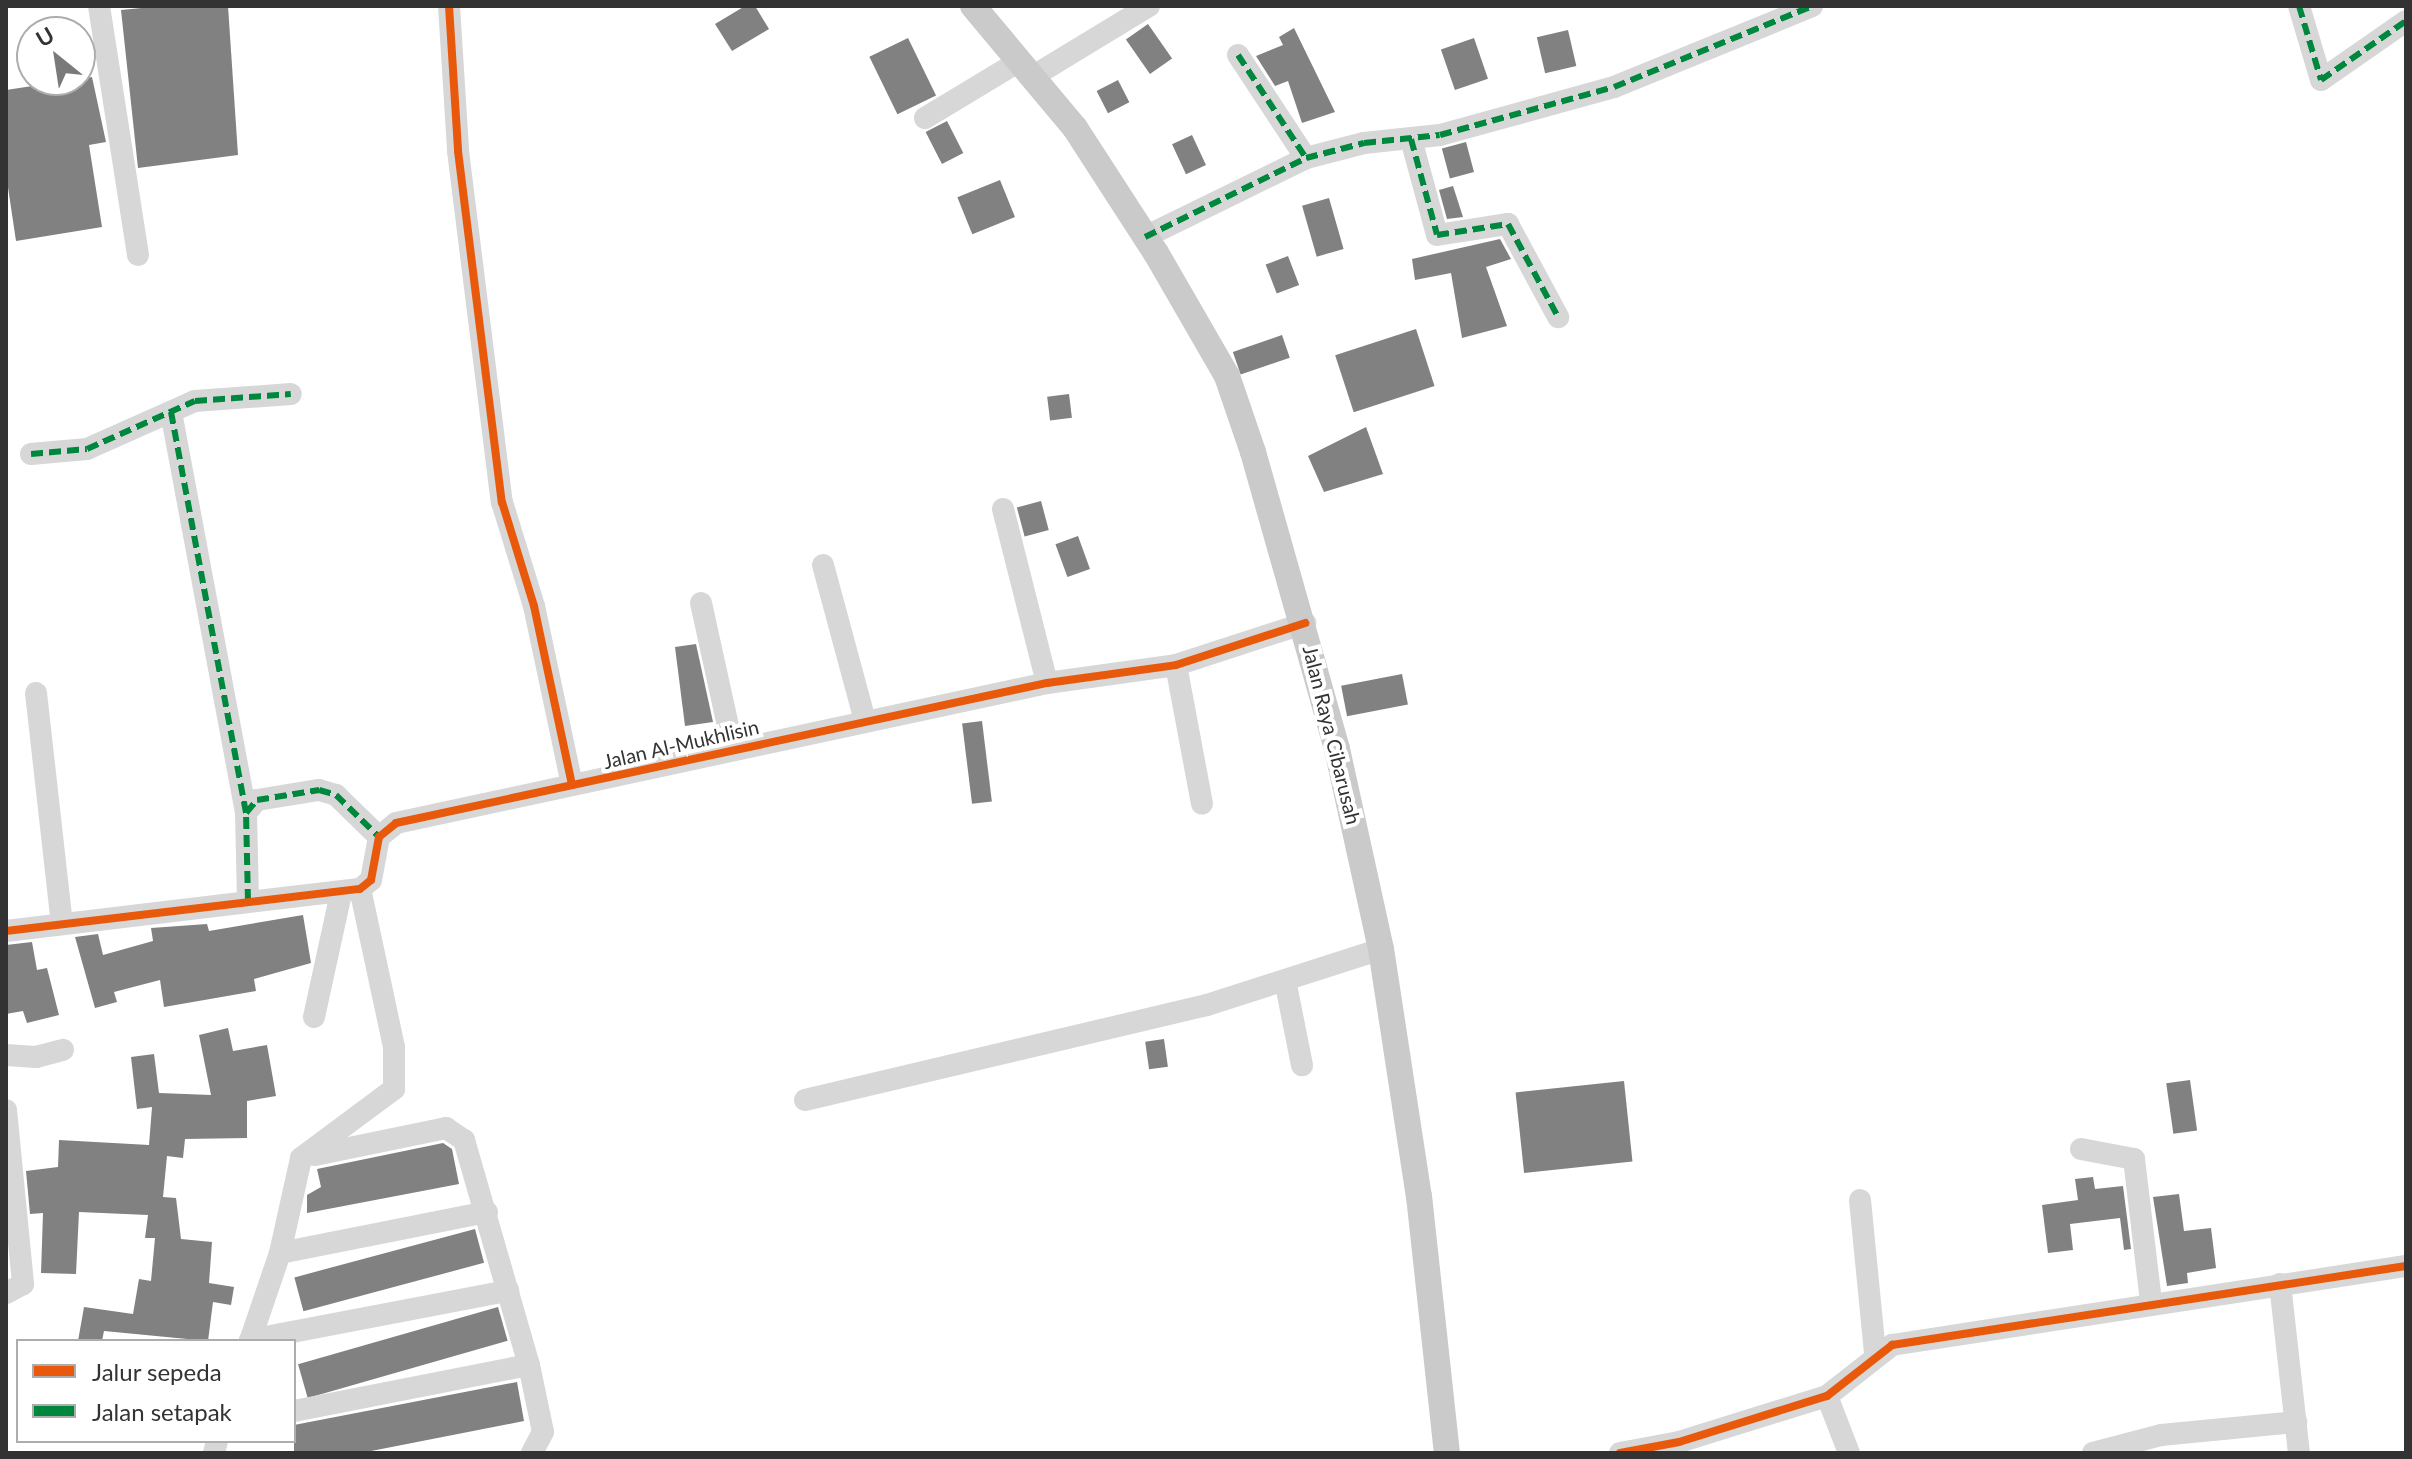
<!DOCTYPE html>
<style>
body{margin:0}
#map{position:relative;width:2412px;height:1459px;overflow:hidden;background:#fff;font-family:Lato,sans-serif}
div>[style]{position:absolute}
.building>*{inset:0;background:#818181;transform-origin:0 0}
.minor>*{height:22px;margin:-11px;padding:0 11px;transform-origin:11px;border-radius:11px;background:#d7d7d7}
.major>*{height:26px;margin:-13px;padding:0 13px;transform-origin:13px;border-radius:13px;background:#cacaca}
.quiet>*{height:6px;margin-top:-3px;transform-origin:0;background:repeating-linear-gradient(90deg,#00873e 0 12px,transparent 0 18px)}
.cycleway>*{height:8px;margin:-4px;padding:0 4px;transform-origin:4px;border-radius:4px;background:#e8590c}
span{translate:-50% -50%;white-space:nowrap;text-align:center;line-height:1.15;-webkit-text-stroke:8px #fff;paint-order:stroke}
.street-label{font-size:20px;color:#333}
.frame{position:absolute;inset:0;border:8px solid #333;pointer-events:none}
.legend{position:absolute;left:16px;top:1339px;width:280px;height:104px;box-sizing:border-box;background:#fff;border:2px solid #adadad;margin:0;padding:10px 14px;list-style:none;font-size:24px;color:#333}
.legend li{display:flex;align-items:center;gap:16px;height:40px}
.legend b{width:40px;border:2px solid #adadad}
.north{position:absolute;left:16px;top:16px;width:80px;height:80px;box-sizing:border-box;background:#fff;border:2px solid #adadad;border-radius:50%;rotate:330deg;font-size:22px;font-weight:700;line-height:32px;text-align:center;color:#333}
.north::after{content:'';display:block;margin:auto;width:28px;height:36px;background:#7a7a7a;clip-path:polygon(50% 0,100% 100%,50% 72%,0 100%)}
</style>
<div id="map">
<div class="building">
<div style="clip-path:polygon(162px 6px,228px 6px,238px 155px,138px 168px,121px 10px)"></div>
<div style="clip-path:polygon(745px 6px,755px 6px,769px 29px,732px 51px,715px 24px)"></div>
<div style="left:1148px;top:24px;width:42px;height:27px;rotate:55deg"></div>
<div style="clip-path:polygon(1294px 28px,1335px 112px,1302px 123px,1288px 81px,1275px 86px,1256px 56px,1283px 45px,1279px 37px)"></div>
<div style="left:1568px;top:30px;width:37px;height:32px;rotate:77deg"></div>
<div style="left:908px;top:38px;width:64px;height:43px;rotate:64deg"></div>
<div style="left:1474px;top:38px;width:43px;height:35px;rotate:71deg"></div>
<div style="clip-path:polygon(92px 77px,106px 142px,89px 145px,102px 227px,16px 241px,6px 174px,6px 90px)"></div>
<div style="left:1118px;top:80px;width:25px;height:24px;rotate:63deg"></div>
<div style="left:947px;top:121px;width:36px;height:24px;rotate:63deg"></div>
<div style="left:1192px;top:135px;width:33px;height:22px;rotate:65deg"></div>
<div style="left:1466px;top:142px;width:31px;height:25px;rotate:75deg"></div>
<div style="left:1000px;top:180px;width:40px;height:46px;rotate:68deg"></div>
<div style="clip-path:polygon(1453px 186px,1463px 217px,1447px 219px,1439px 190px)"></div>
<div style="left:1329px;top:198px;width:53px;height:28px;rotate:74deg"></div>
<div style="clip-path:polygon(1500px 239px,1511px 259px,1486px 267px,1507px 326px,1462px 338px,1451px 273px,1415px 280px,1412px 259px)"></div>
<div style="left:1288px;top:256px;width:31px;height:24px;rotate:69deg"></div>
<div style="left:1416px;top:329px;width:60px;height:85px;rotate:72deg"></div>
<div style="left:1282px;top:335px;width:24px;height:52px;rotate:71deg"></div>
<div style="left:1069px;top:394px;width:24px;height:22px;rotate:83deg"></div>
<div style="clip-path:polygon(1366px 427px,1383px 474px,1324px 492px,1308px 456px)"></div>
<div style="left:1041px;top:501px;width:30px;height:25px;rotate:75deg"></div>
<div style="left:1078px;top:536px;width:35px;height:24px;rotate:70deg"></div>
<div style="clip-path:polygon(696px 644px,713px 722px,685px 726px,675px 647px)"></div>
<div style="left:1402px;top:674px;width:31px;height:62px;rotate:79deg"></div>
<div style="left:982px;top:721px;width:81px;height:20px;rotate:83deg"></div>
<div style="clip-path:polygon(303px 915px,311px 963px,254px 979px,256px 991px,164px 1007px,160px 980px,114px 992px,117px 1002px,95px 1008px,75px 937px,98px 934px,103px 955px,153px 941px,151px 928px,207px 924px,209px 931px)"></div>
<div style="clip-path:polygon(32px 942px,37px 970px,47px 968px,59px 1015px,27px 1023px,23px 1011px,6px 1014px,6px 945px)"></div>
<div style="clip-path:polygon(228px 1028px,233px 1051px,267px 1045px,276px 1096px,247px 1101px,247px 1138px,185px 1139px,183px 1158px,167px 1156px,163px 1197px,176px 1198px,181px 1239px,212px 1242px,209px 1283px,234px 1287px,231px 1305px,213px 1302px,208px 1341px,104px 1331px,102px 1341px,78px 1341px,84px 1307px,133px 1314px,139px 1279px,151px 1281px,155px 1238px,145px 1238px,148px 1215px,79px 1212px,76px 1274px,41px 1273px,43px 1213px,30px 1214px,26px 1171px,58px 1167px,59px 1140px,149px 1145px,152px 1107px,137px 1109px,131px 1057px,154px 1054px,159px 1093px,211px 1095px,199px 1035px)"></div>
<div style="left:1164px;top:1039px;width:28px;height:19px;rotate:82deg"></div>
<div style="left:2190px;top:1080px;width:51px;height:24px;rotate:82deg"></div>
<div style="left:1624px;top:1081px;width:81px;height:109px;rotate:84deg"></div>
<div style="clip-path:polygon(443px 1143px,452px 1149px,459px 1184px,307px 1213px,307px 1195px,321px 1187px,317px 1169px)"></div>
<div style="clip-path:polygon(2093px 1177px,2095px 1189px,2123px 1186px,2131px 1249px,2124px 1250px,2120px 1218px,2070px 1224px,2073px 1250px,2048px 1253px,2042px 1205px,2078px 1200px,2075px 1179px)"></div>
<div style="clip-path:polygon(2179px 1194px,2184px 1231px,2211px 1228px,2216px 1268px,2187px 1273px,2188px 1283px,2167px 1286px,2153px 1197px)"></div>
<div style="left:475px;top:1229px;width:35px;height:187px;rotate:75deg"></div>
<div style="left:498px;top:1307px;width:35px;height:208px;rotate:74deg"></div>
<div style="clip-path:polygon(517px 1382px,524px 1421px,361px 1453px,294px 1453px,294px 1425px)"></div>
</div>
<div class="minor">
<div style="left:99px;top:6px;width:252px;rotate:81.1deg"></div>
<div style="left:449px;top:6px;width:145px;rotate:86.4deg"></div>
<div style="left:458px;top:151px;width:354px;rotate:82.9deg"></div>
<div style="left:502px;top:502px;width:109px;rotate:72.9deg"></div>
<div style="left:534px;top:606px;width:183px;rotate:78deg"></div>
<div style="left:2299px;top:6px;width:77px;rotate:73.4deg"></div>
<div style="left:2321px;top:80px;width:103px;rotate:-34.8deg"></div>
<div style="left:1238px;top:55px;width:123px;rotate:56.6deg"></div>
<div style="left:1032px;top:77px;width:137px;rotate:-31.3deg"></div>
<div style="left:925px;top:118px;width:109px;rotate:-31.1deg"></div>
<div style="left:1411px;top:139px;width:99px;rotate:74.8deg"></div>
<div style="left:1437px;top:235px;width:72px;rotate:-8.8deg"></div>
<div style="left:1508px;top:224px;width:106px;rotate:61.7deg"></div>
<div style="left:1145px;top:237px;width:179px;rotate:-26.1deg"></div>
<div style="left:1306px;top:158px;width:60px;rotate:-14.5deg"></div>
<div style="left:1364px;top:143px;width:76px;rotate:-6deg"></div>
<div style="left:1440px;top:135px;width:180px;rotate:-15.4deg"></div>
<div style="left:1614px;top:87px;width:214px;rotate:-22.2deg"></div>
<div style="left:171px;top:412px;width:408px;rotate:79.4deg"></div>
<div style="left:31px;top:454px;width:56px;rotate:-5.1deg"></div>
<div style="left:87px;top:449px;width:118px;rotate:-24deg"></div>
<div style="left:195px;top:401px;width:96px;rotate:-4.2deg"></div>
<div style="left:1003px;top:509px;width:179px;rotate:75.8deg"></div>
<div style="left:823px;top:565px;width:162px;rotate:74.9deg"></div>
<div style="left:701px;top:603px;width:148px;rotate:77.6deg"></div>
<div style="left:1176px;top:665px;width:141px;rotate:79.4deg"></div>
<div style="left:36px;top:693px;width:232px;rotate:83.6deg"></div>
<div style="left:248px;top:901px;width:88px;rotate:-91.3deg"></div>
<div style="left:246px;top:813px;width:17px;rotate:-50deg"></div>
<div style="left:257px;top:800px;width:63px;rotate:-9.2deg"></div>
<div style="left:319px;top:790px;width:18px;rotate:16deg"></div>
<div style="left:336px;top:795px;width:60px;rotate:44.3deg"></div>
<div style="left:6px;top:931px;width:356px;rotate:-6.8deg"></div>
<div style="left:360px;top:889px;width:14px;rotate:-39deg"></div>
<div style="left:371px;top:880px;width:44px;rotate:-79.5deg"></div>
<div style="left:379px;top:837px;width:22px;rotate:-39deg"></div>
<div style="left:396px;top:823px;width:666px;rotate:-12.14deg"></div>
<div style="left:1047px;top:683px;width:130px;rotate:-7.9deg"></div>
<div style="left:1176px;top:665px;width:136px;rotate:-18deg"></div>
<div style="left:1285px;top:980px;width:87px;rotate:78.7deg"></div>
<div style="left:314px;top:1017px;width:127px;rotate:-77.7deg"></div>
<div style="left:6px;top:1055px;width:30px;rotate:4deg"></div>
<div style="left:36px;top:1057px;width:28px;rotate:-15deg"></div>
<div style="left:805px;top:1100px;width:413px;rotate:-13.3deg"></div>
<div style="left:1207px;top:1005px;width:183px;rotate:-17.8deg"></div>
<div style="left:6px;top:1110px;width:175px;rotate:84.4deg"></div>
<div style="left:23px;top:1284px;width:19px;rotate:152deg"></div>
<div style="left:2081px;top:1149px;width:54px;rotate:10.7deg"></div>
<div style="left:2134px;top:1159px;width:144px;rotate:83.2deg"></div>
<div style="left:315px;top:1155px;width:134px;rotate:-11.6deg"></div>
<div style="left:446px;top:1128px;width:22px;rotate:34deg"></div>
<div style="left:464px;top:1140px;width:234px;rotate:73.9deg"></div>
<div style="left:529px;top:1365px;width:68px;rotate:78.2deg"></div>
<div style="left:543px;top:1432px;width:24px;rotate:118deg"></div>
<div style="left:1860px;top:1200px;width:154px;rotate:84.4deg"></div>
<div style="left:280px;top:1253px;width:211px;rotate:-11.2deg"></div>
<div style="left:2280px;top:1284px;width:170px;rotate:83.6deg"></div>
<div style="left:250px;top:1340px;width:263px;rotate:-10.8deg"></div>
<div style="left:250px;top:1341px;width:93px;rotate:-71.2deg"></div>
<div style="left:280px;top:1253px;width:97px;rotate:-77.5deg"></div>
<div style="left:301px;top:1158px;width:116px;rotate:-36.6deg"></div>
<div style="left:394px;top:1089px;width:42px;rotate:-90deg"></div>
<div style="left:394px;top:1047px;width:162px;rotate:-102.1deg"></div>
<div style="left:1827px;top:1396px;width:61px;rotate:68.9deg"></div>
<div style="left:294px;top:1411px;width:239px;rotate:-11.1deg"></div>
<div style="left:214px;top:1453px;width:12px;rotate:-76deg"></div>
<div style="left:1620px;top:1453px;width:60px;rotate:-10.6deg"></div>
<div style="left:1679px;top:1442px;width:155px;rotate:-17.3deg"></div>
<div style="left:1827px;top:1396px;width:83px;rotate:-38.1deg"></div>
<div style="left:1892px;top:1345px;width:520px;rotate:-8.74deg"></div>
<div style="left:2093px;top:1453px;width:70px;rotate:-14.8deg"></div>
<div style="left:2161px;top:1435px;width:136px;rotate:-5.5deg"></div>
</div>
<div class="major">
<div style="left:973px;top:6px;width:159px;rotate:50.1deg"></div>
<div style="left:1075px;top:128px;width:149px;rotate:57.1deg"></div>
<div style="left:1156px;top:253px;width:142px;rotate:60deg"></div>
<div style="left:1227px;top:376px;width:80px;rotate:71.1deg"></div>
<div style="left:1253px;top:452px;width:309px;rotate:74.2deg"></div>
<div style="left:1337px;top:749px;width:205px;rotate:77.6deg"></div>
<div style="left:1381px;top:949px;width:250px;rotate:81.3deg"></div>
<div style="left:1419px;top:1196px;width:259px;rotate:83.8deg"></div>
</div>
<div class="quiet">
<div style="left:2299px;top:6px;width:77px;rotate:73.4deg"></div>
<div style="left:2321px;top:80px;width:103px;rotate:-34.8deg"></div>
<div style="left:1238px;top:55px;width:123px;rotate:56.6deg"></div>
<div style="left:1411px;top:139px;width:99px;rotate:74.8deg"></div>
<div style="left:1437px;top:235px;width:72px;rotate:-8.8deg"></div>
<div style="left:1508px;top:224px;width:106px;rotate:61.7deg"></div>
<div style="left:1145px;top:237px;width:179px;rotate:-26.1deg"></div>
<div style="left:1306px;top:158px;width:60px;rotate:-14.5deg"></div>
<div style="left:1364px;top:143px;width:76px;rotate:-6deg"></div>
<div style="left:1440px;top:135px;width:180px;rotate:-15.4deg"></div>
<div style="left:1614px;top:87px;width:214px;rotate:-22.2deg"></div>
<div style="left:171px;top:412px;width:408px;rotate:79.4deg"></div>
<div style="left:31px;top:454px;width:56px;rotate:-5.1deg"></div>
<div style="left:87px;top:449px;width:118px;rotate:-24deg"></div>
<div style="left:195px;top:401px;width:96px;rotate:-4.2deg"></div>
<div style="left:248px;top:901px;width:88px;rotate:-91.3deg"></div>
<div style="left:246px;top:813px;width:17px;rotate:-50deg"></div>
<div style="left:257px;top:800px;width:63px;rotate:-9.2deg"></div>
<div style="left:319px;top:790px;width:18px;rotate:16deg"></div>
<div style="left:336px;top:795px;width:60px;rotate:44.3deg"></div>
</div>
<div class="cycleway">
<div style="left:449px;top:6px;width:145px;rotate:86.4deg"></div>
<div style="left:458px;top:151px;width:354px;rotate:82.9deg"></div>
<div style="left:502px;top:502px;width:109px;rotate:72.9deg"></div>
<div style="left:534px;top:606px;width:183px;rotate:78deg"></div>
<div style="left:6px;top:931px;width:356px;rotate:-6.8deg"></div>
<div style="left:360px;top:889px;width:14px;rotate:-39deg"></div>
<div style="left:371px;top:880px;width:44px;rotate:-79.5deg"></div>
<div style="left:379px;top:837px;width:22px;rotate:-39deg"></div>
<div style="left:396px;top:823px;width:666px;rotate:-12.14deg"></div>
<div style="left:1047px;top:683px;width:130px;rotate:-7.9deg"></div>
<div style="left:1176px;top:665px;width:136px;rotate:-18deg"></div>
<div style="left:1620px;top:1453px;width:60px;rotate:-10.6deg"></div>
<div style="left:1679px;top:1442px;width:155px;rotate:-17.3deg"></div>
<div style="left:1827px;top:1396px;width:83px;rotate:-38.1deg"></div>
<div style="left:1892px;top:1345px;width:520px;rotate:-8.74deg"></div>
</div>
<div class="street-label">
<span style="left:1332px;top:735px;rotate:76deg">Jalan Raya Cibarusah</span>
<span style="left:681px;top:744px;rotate:-13deg">Jalan Al-Mukhlisin</span>
</div>
<div class="frame"></div>
<ul class="legend">
<li><b style="height:10px;background:#e8590c"></b>Jalur sepeda</li>
<li><b style="height:10px;background:#00873e"></b>Jalan setapak</li>
</ul>
<div class="north">U</div>
</div>
